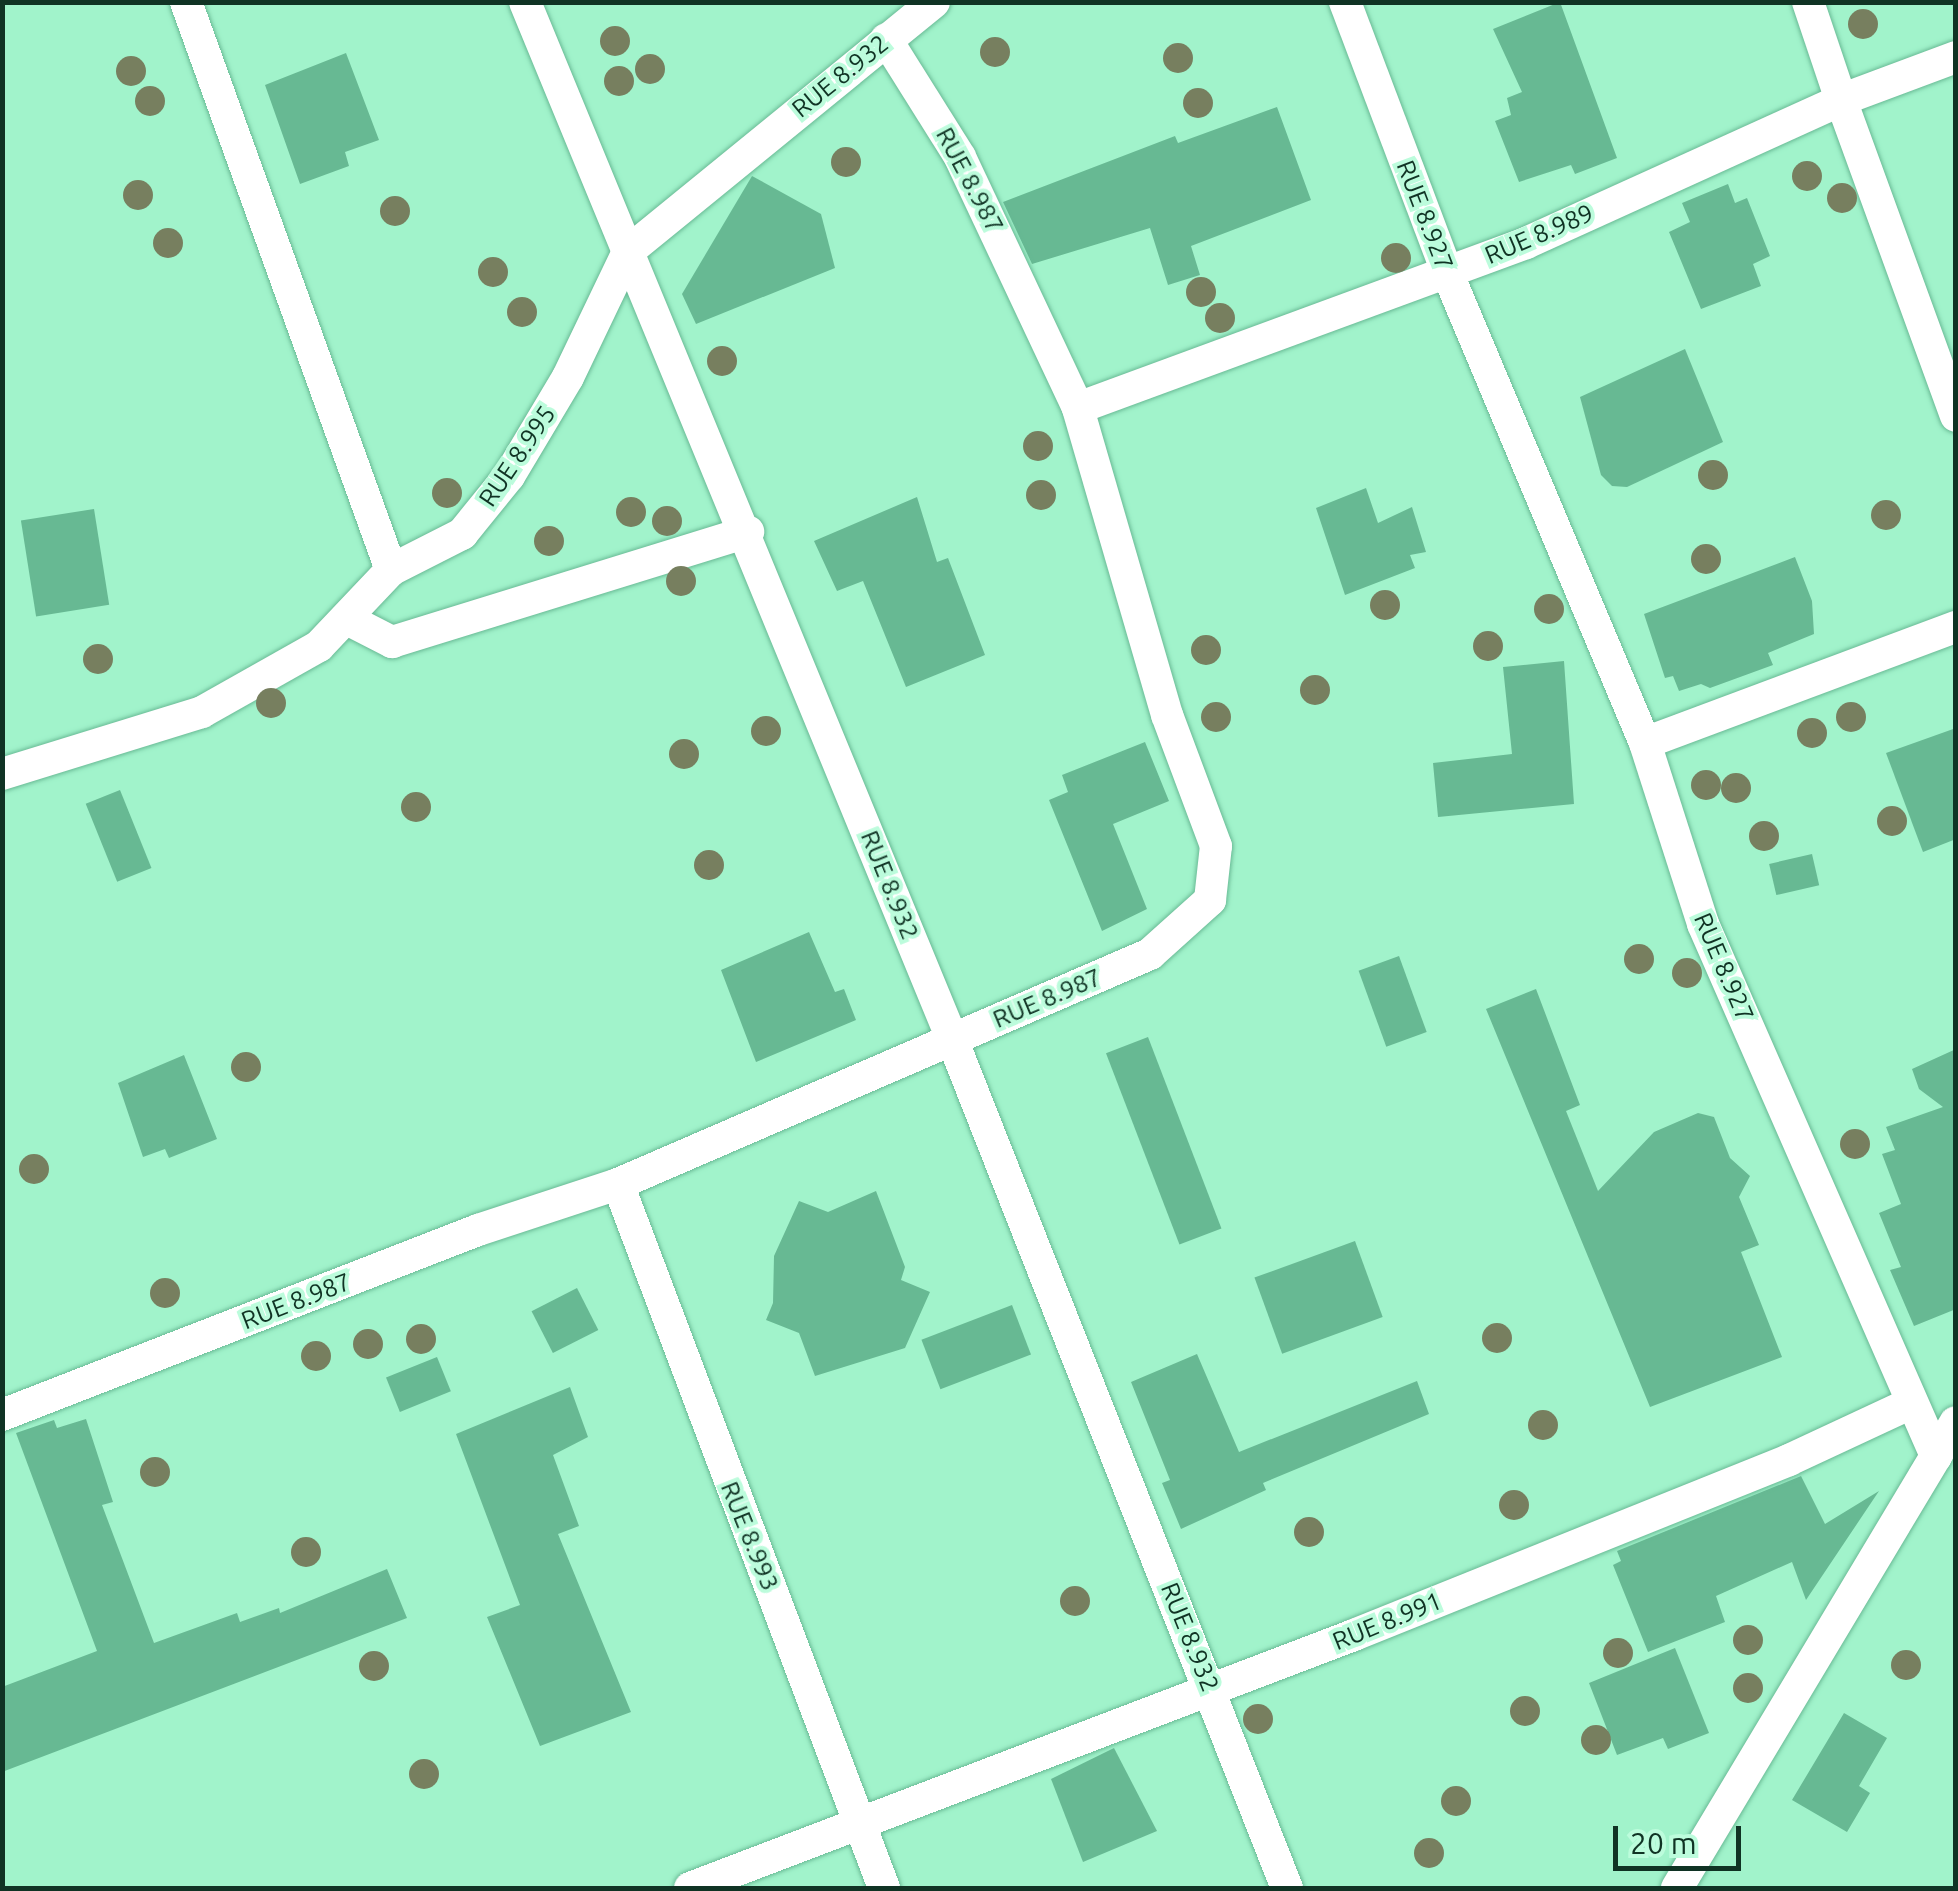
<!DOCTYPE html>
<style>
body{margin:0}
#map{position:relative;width:1958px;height:1891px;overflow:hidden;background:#a1f3cb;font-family:Ubuntu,sans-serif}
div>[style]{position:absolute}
.building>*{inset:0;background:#67b993;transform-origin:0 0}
.roads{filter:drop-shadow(0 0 2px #69ba95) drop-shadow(0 0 2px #69ba95)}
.minor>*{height:32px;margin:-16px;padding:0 16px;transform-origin:16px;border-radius:16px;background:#fff}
.trees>*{width:30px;height:30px;margin:-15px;border-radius:50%;background:#777f5f}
span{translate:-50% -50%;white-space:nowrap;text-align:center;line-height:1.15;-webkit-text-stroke:8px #bcfcdc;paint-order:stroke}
.street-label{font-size:25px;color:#103324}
.frame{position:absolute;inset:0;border:5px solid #103324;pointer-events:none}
.scale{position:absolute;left:1613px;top:1826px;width:128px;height:45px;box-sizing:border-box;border:5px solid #103324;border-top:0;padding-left:12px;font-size:30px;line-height:35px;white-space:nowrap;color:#103324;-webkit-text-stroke:8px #bcfcdc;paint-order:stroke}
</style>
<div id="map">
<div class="building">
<div style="clip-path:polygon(1560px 2px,1617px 158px,1575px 174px,1571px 165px,1519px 182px,1495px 121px,1511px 115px,1507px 98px,1522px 92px,1493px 29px)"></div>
<div style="clip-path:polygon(346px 53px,379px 140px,345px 152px,349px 166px,300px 184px,265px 85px)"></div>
<div style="clip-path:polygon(1277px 107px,1311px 200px,1191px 246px,1200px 275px,1168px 285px,1150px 228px,1032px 264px,1003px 202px,1175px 136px,1178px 143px)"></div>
<div style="clip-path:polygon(752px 176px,821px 214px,835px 268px,696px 324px,682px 294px)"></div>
<div style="clip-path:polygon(1728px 184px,1735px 203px,1747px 198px,1770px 256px,1753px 264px,1761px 286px,1701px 309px,1669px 232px,1690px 222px,1682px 203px)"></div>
<div style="clip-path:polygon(1685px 349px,1723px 442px,1627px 487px,1612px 486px,1601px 475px,1580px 397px)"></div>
<div style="clip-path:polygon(1366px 488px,1378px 523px,1412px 507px,1426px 552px,1410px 555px,1415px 568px,1345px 595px,1316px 508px)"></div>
<div style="clip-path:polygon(917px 497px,937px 562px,948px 558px,985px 655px,906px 687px,863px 581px,837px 591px,814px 541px)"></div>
<div style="left:94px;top:509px;width:97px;height:74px;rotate:81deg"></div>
<div style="clip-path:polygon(1795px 557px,1812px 601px,1814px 634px,1768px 653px,1773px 665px,1710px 688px,1701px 684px,1679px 691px,1673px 676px,1665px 678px,1644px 614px)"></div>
<div style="clip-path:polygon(1564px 661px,1574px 804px,1438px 817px,1433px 763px,1512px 754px,1503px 667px)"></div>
<div style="clip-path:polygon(1956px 728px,1956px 839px,1923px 852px,1886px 753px)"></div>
<div style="clip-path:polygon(1145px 742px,1169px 801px,1113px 824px,1147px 909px,1102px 931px,1049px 800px,1068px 792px,1062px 775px)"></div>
<div style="left:120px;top:790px;width:84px;height:37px;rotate:68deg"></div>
<div style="left:1812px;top:854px;width:32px;height:44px;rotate:77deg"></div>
<div style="clip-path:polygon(809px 932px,835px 992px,844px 989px,856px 1020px,756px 1062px,721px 970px)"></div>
<div style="left:1399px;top:956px;width:81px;height:43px;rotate:70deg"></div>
<div style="clip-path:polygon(1536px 989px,1580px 1105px,1566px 1111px,1598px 1191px,1654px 1132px,1698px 1113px,1714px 1117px,1730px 1158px,1750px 1176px,1739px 1197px,1759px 1245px,1741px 1252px,1782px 1357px,1650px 1407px,1486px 1009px)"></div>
<div style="left:1148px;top:1037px;width:205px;height:45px;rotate:69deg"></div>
<div style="clip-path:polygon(1956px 1049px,1956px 1309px,1914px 1326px,1890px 1270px,1901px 1267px,1879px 1213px,1901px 1204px,1882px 1154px,1895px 1150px,1886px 1127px,1943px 1107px,1919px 1089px,1912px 1069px)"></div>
<div style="clip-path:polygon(184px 1055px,217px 1139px,169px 1158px,165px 1149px,143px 1157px,118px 1083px)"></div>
<div style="clip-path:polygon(876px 1191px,905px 1267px,901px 1280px,930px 1292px,905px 1348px,815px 1376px,799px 1333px,766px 1320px,773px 1303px,774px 1256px,799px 1201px,828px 1212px)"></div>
<div style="left:1355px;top:1241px;width:81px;height:107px;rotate:70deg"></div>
<div style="left:577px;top:1288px;width:47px;height:51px;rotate:63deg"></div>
<div style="left:1012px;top:1305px;width:53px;height:97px;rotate:69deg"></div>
<div style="clip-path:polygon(1197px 1354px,1239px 1452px,1417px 1381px,1429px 1414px,1263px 1483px,1266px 1490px,1181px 1529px,1162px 1483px,1170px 1480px,1131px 1382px)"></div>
<div style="left:437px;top:1357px;width:37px;height:55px;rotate:68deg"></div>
<div style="clip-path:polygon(570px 1387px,588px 1437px,553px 1455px,579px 1526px,558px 1534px,631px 1712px,540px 1746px,487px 1617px,520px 1605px,456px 1434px)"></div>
<div style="clip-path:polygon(86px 1419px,113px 1502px,102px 1505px,154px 1643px,237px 1613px,240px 1622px,279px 1608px,280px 1613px,387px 1569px,407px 1618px,2px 1772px,2px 1687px,97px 1651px,16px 1433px,54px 1420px,57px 1428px)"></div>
<div style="clip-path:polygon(1801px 1476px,1825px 1524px,1879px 1491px,1806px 1600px,1792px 1562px,1716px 1596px,1725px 1622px,1648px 1652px,1613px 1565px,1621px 1561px,1617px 1551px)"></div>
<div style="clip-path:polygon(1675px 1648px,1709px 1733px,1668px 1749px,1663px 1738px,1617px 1755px,1589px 1683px)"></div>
<div style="clip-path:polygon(1844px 1713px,1887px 1738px,1859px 1786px,1870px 1793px,1847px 1832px,1792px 1800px)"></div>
<div style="clip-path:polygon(1114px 1748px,1157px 1831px,1083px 1862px,1051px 1779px)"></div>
</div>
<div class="roads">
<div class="minor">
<div style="left:186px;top:2px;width:604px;rotate:70.15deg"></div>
<div style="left:934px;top:2px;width:395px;rotate:140.8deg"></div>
<div style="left:628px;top:252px;width:851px;rotate:67.62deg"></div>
<div style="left:952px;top:1039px;width:913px;rotate:68.47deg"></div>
<div style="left:1345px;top:2px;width:289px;rotate:69.3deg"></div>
<div style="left:1447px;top:272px;width:511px;rotate:67.2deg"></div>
<div style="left:1645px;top:743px;width:190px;rotate:72.2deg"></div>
<div style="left:1703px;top:924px;width:581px;rotate:66.35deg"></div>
<div style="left:1936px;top:1456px;width:504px;rotate:120.94deg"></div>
<div style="left:1956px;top:57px;width:123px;rotate:159.5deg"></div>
<div style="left:1841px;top:100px;width:336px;rotate:70deg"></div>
<div style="left:1078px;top:408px;width:477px;rotate:-20.2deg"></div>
<div style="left:1526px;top:243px;width:346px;rotate:-24.4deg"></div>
<div style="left:1841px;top:100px;width:103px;rotate:-108.6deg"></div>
<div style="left:347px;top:619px;width:51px;rotate:27.1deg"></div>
<div style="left:392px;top:642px;width:373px;rotate:-17.2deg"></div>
<div style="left:1645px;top:743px;width:332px;rotate:-20.5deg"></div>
<div style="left:2px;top:774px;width:209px;rotate:-17.2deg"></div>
<div style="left:202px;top:712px;width:134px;rotate:-29.4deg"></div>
<div style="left:319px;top:646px;width:105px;rotate:-46.5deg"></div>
<div style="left:391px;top:570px;width:80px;rotate:-26.9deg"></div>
<div style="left:462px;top:534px;width:75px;rotate:-51deg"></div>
<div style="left:509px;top:476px;width:115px;rotate:-59.2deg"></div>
<div style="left:568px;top:377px;width:139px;rotate:-64.4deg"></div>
<div style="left:628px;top:252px;width:270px;rotate:-112.4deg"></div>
<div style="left:618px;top:1184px;width:753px;rotate:69.3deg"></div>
<div style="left:2px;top:1415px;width:511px;rotate:-21.24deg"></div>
<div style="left:478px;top:1230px;width:147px;rotate:-18.2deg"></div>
<div style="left:618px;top:1184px;width:580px;rotate:-23.38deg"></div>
<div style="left:1150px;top:954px;width:81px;rotate:-42deg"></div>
<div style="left:1210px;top:900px;width:54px;rotate:-83.7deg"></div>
<div style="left:1216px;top:846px;width:140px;rotate:-110.5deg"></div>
<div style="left:1167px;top:715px;width:320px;rotate:-106.2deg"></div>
<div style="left:1078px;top:408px;width:277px;rotate:-115.2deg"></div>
<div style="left:960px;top:157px;width:139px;rotate:-122.1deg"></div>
<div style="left:1936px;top:1456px;width:39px;rotate:-60deg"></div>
<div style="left:690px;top:1888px;width:711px;rotate:-20.86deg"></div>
<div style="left:1354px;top:1635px;width:469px;rotate:-21.9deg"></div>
<div style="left:1789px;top:1460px;width:132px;rotate:-25deg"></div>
</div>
</div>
<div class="trees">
<div style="left:1863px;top:24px"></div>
<div style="left:615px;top:41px"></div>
<div style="left:995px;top:52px"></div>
<div style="left:1178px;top:58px"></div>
<div style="left:650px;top:69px"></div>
<div style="left:131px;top:71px"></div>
<div style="left:619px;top:81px"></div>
<div style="left:150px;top:101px"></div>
<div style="left:1198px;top:103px"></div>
<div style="left:846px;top:162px"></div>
<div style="left:1807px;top:176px"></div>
<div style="left:138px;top:195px"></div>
<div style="left:1842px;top:198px"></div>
<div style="left:395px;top:211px"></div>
<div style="left:168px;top:243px"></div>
<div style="left:1396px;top:258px"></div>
<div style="left:493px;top:272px"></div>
<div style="left:1201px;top:292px"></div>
<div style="left:522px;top:312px"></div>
<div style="left:1220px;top:318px"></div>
<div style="left:722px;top:361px"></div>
<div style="left:1038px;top:446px"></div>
<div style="left:1713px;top:475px"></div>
<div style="left:447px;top:493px"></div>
<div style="left:1041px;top:495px"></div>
<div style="left:631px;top:512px"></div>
<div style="left:1886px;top:515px"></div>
<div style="left:667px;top:521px"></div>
<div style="left:549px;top:541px"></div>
<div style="left:1706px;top:559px"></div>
<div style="left:681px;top:581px"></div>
<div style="left:1385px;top:605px"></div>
<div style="left:1549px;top:609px"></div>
<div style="left:1488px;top:646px"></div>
<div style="left:1206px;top:650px"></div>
<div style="left:98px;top:659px"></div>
<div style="left:1315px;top:690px"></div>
<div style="left:271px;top:703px"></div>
<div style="left:1216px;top:717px"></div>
<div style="left:1851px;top:717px"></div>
<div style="left:766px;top:731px"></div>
<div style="left:1812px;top:733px"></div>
<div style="left:684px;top:754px"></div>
<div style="left:1706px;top:785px"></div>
<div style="left:1736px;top:788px"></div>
<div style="left:416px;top:807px"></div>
<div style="left:1892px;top:821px"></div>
<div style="left:1764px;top:836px"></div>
<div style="left:709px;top:865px"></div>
<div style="left:1639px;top:959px"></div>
<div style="left:1687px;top:973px"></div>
<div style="left:246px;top:1067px"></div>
<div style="left:1855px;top:1144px"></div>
<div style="left:34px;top:1169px"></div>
<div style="left:165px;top:1293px"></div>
<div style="left:1497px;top:1338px"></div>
<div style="left:421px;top:1339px"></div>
<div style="left:368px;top:1344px"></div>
<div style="left:316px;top:1356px"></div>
<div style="left:1543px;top:1425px"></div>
<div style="left:155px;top:1472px"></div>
<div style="left:1514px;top:1505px"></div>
<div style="left:1309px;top:1532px"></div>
<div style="left:306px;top:1552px"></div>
<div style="left:1075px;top:1601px"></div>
<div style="left:1748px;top:1640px"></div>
<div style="left:1618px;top:1653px"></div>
<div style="left:1906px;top:1665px"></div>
<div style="left:374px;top:1666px"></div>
<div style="left:1748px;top:1688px"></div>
<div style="left:1525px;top:1711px"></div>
<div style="left:1258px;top:1719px"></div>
<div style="left:1596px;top:1740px"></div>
<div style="left:424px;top:1774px"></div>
<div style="left:1456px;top:1801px"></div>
<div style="left:1429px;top:1853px"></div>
</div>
<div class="street-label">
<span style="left:840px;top:76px;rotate:-39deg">RUE 8.932</span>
<span style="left:970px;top:180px;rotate:62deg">RUE 8.987</span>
<span style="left:1425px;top:215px;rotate:69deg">RUE 8.927</span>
<span style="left:1539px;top:234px;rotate:-23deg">RUE 8.989</span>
<span style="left:517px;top:456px;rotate:-56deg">RUE 8.995</span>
<span style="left:890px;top:885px;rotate:68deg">RUE 8.932</span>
<span style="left:1724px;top:967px;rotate:67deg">RUE 8.927</span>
<span style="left:1047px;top:998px;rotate:-23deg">RUE 8.987</span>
<span style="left:296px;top:1301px;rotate:-21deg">RUE 8.987</span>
<span style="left:750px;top:1536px;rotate:68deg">RUE 8.993</span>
<span style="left:1387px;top:1621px;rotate:-22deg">RUE 8.991</span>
<span style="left:1190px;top:1637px;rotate:68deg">RUE 8.932</span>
</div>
<div class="frame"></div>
<div class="scale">20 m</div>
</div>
